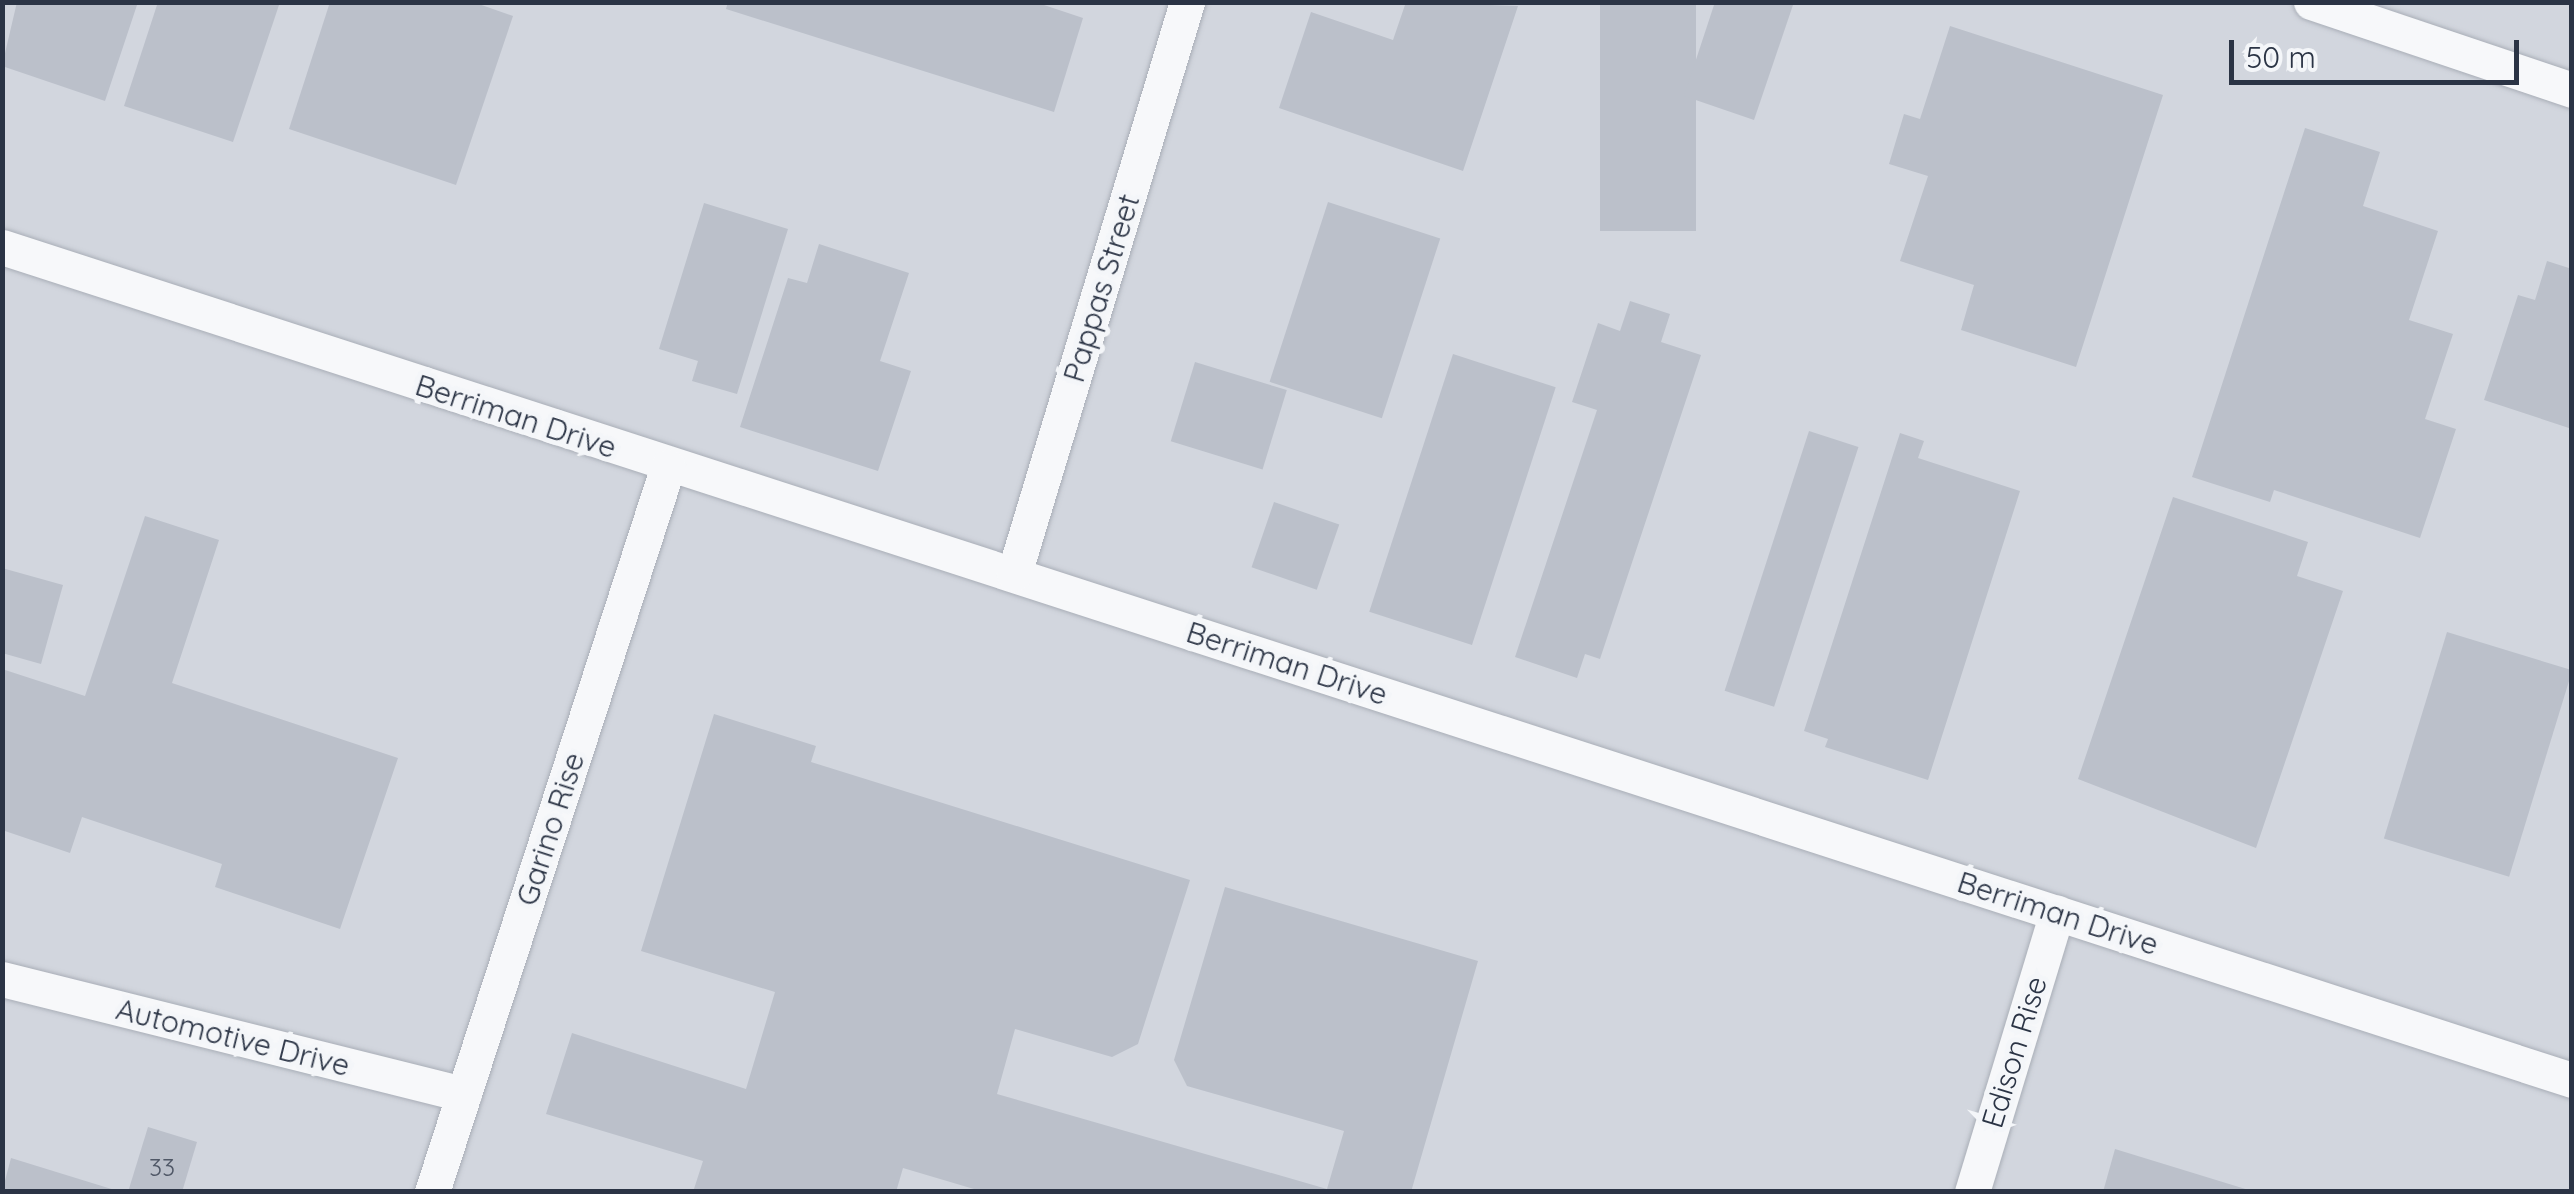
<!DOCTYPE html>
<style>
body{margin:0}
#map{position:relative;width:2574px;height:1194px;overflow:hidden;background:#e4e7ec;font-family:Quicksand,sans-serif}
div>[style]{position:absolute}
.built>*{inset:0;background:#d2d6de;transform-origin:0 0}
.building>*{inset:0;background:#bbc0ca;transform-origin:0 0}
.roads{filter:drop-shadow(0 0 2px #a9aeb7) drop-shadow(0 0 2px #a9aeb7)}
.minor>*{height:35px;margin:-17.5px;padding:0 17.5px;transform-origin:17.5px;border-radius:17.5px;background:#f7f8fa}
span{translate:-50% -50%;white-space:nowrap;text-align:center;line-height:1.15;-webkit-text-stroke:10px #f4f6f9;paint-order:stroke}
.number-label{font-size:25px;color:#4f5766}
.number-label span{-webkit-text-stroke-width:0}
.street-label{font-size:30px;color:#2b3445}
.frame{position:absolute;inset:0;border:5px solid #2b3445;pointer-events:none}
.scale{position:absolute;left:2229px;top:40px;width:290px;height:45px;box-sizing:border-box;border:5px solid #2b3445;border-top:0;padding-left:12px;font-size:30px;line-height:35px;white-space:nowrap;color:#2b3445;-webkit-text-stroke:8px #f4f6f9;paint-order:stroke}
</style>
<div id="map">
<div class="built">
<div style="left:3px;top:3px;width:2568px;height:1188px"></div>
</div>
<div class="building">
<div style="clip-path:polygon(17px 2px,138px 2px,105px 101px,2px 66px)"></div>
<div style="clip-path:polygon(158px 2px,280px 2px,233px 142px,124px 106px)"></div>
<div style="clip-path:polygon(330px 2px,473px 2px,513px 16px,456px 185px,289px 129px)"></div>
<div style="clip-path:polygon(728px 2px,1035px 2px,1083px 18px,1054px 112px,726px 9px)"></div>
<div style="clip-path:polygon(1406px 2px,1518px 6px,1463px 171px,1279px 108px,1311px 12px,1393px 40px)"></div>
<div style="left:1600px;top:2px;width:96px;height:229px"></div>
<div style="clip-path:polygon(1715px 2px,1794px 2px,1754px 120px,1684px 96px)"></div>
<div style="clip-path:polygon(1950px 26px,2163px 95px,2076px 367px,1961px 330px,1974px 285px,1900px 261px,1928px 176px,1889px 164px,1904px 114px,1920px 119px)"></div>
<div style="clip-path:polygon(2305px 128px,2380px 152px,2363px 206px,2438px 231px,2409px 320px,2453px 334px,2425px 419px,2456px 429px,2420px 538px,2274px 490px,2270px 502px,2192px 477px)"></div>
<div style="left:1328px;top:202px;width:118px;height:189px;rotate:18deg"></div>
<div style="clip-path:polygon(704px 203px,788px 229px,737px 394px,692px 381px,698px 361px,659px 349px)"></div>
<div style="clip-path:polygon(819px 244px,909px 273px,880px 361px,911px 371px,878px 471px,740px 427px,788px 278px,807px 283px)"></div>
<div style="clip-path:polygon(2547px 261px,2572px 269px,2572px 429px,2484px 400px,2518px 295px,2535px 300px)"></div>
<div style="clip-path:polygon(1630px 301px,1670px 314px,1661px 342px,1701px 355px,1600px 659px,1585px 654px,1577px 678px,1515px 657px,1597px 410px,1572px 402px,1598px 323px,1620px 331px)"></div>
<div style="left:1453px;top:354px;width:108px;height:271px;rotate:18deg"></div>
<div style="left:1195px;top:362px;width:96px;height:83px;rotate:17deg"></div>
<div style="left:1809px;top:431px;width:52px;height:273px;rotate:18deg"></div>
<div style="clip-path:polygon(1900px 433px,1924px 441px,1918px 458px,2020px 491px,1928px 780px,1825px 747px,1828px 739px,1804px 731px)"></div>
<div style="clip-path:polygon(2173px 497px,2308px 542px,2297px 576px,2343px 591px,2256px 848px,2078px 779px)"></div>
<div style="left:1274px;top:502px;width:69px;height:69px;rotate:19deg"></div>
<div style="clip-path:polygon(145px 516px,219px 540px,172px 683px,398px 758px,340px 929px,215px 887px,222px 864px,82px 817px,70px 853px,2px 830px,2px 669px,85px 696px)"></div>
<div style="clip-path:polygon(2px 568px,63px 585px,41px 664px,2px 653px)"></div>
<div style="left:2447px;top:632px;width:131px;height:216px;rotate:17deg"></div>
<div style="clip-path:polygon(714px 714px,816px 746px,811px 762px,1190px 880px,1138px 1044px,1112px 1057px,1015px 1029px,997px 1094px,1327px 1189px,1344px 1131px,1187px 1086px,1174px 1060px,1225px 887px,1478px 961px,1411px 1192px,984px 1192px,903px 1168px,896px 1192px,693px 1192px,703px 1161px,546px 1114px,572px 1033px,746px 1089px,775px 992px,641px 951px)"></div>
<div style="clip-path:polygon(148px 1127px,197px 1142px,182px 1192px,128px 1192px)"></div>
<div style="clip-path:polygon(2115px 1149px,2252px 1191px,2252px 1192px,2103px 1192px)"></div>
<div style="clip-path:polygon(11px 1158px,118px 1191px,118px 1192px,2px 1192px)"></div>
</div>
<div class="roads">
<div class="minor">
<div style="left:2311px;top:2px;width:275px;rotate:18.6deg"></div>
<div style="left:2px;top:247px;width:2702px;rotate:17.96deg"></div>
<div style="left:1014px;top:574px;width:598px;rotate:-73.17deg"></div>
<div style="left:2px;top:979px;width:476px;rotate:14deg"></div>
<div style="left:432px;top:1192px;width:763px;rotate:-71.99deg"></div>
<div style="left:1972px;top:1192px;width:292px;rotate:-73.1deg"></div>
</div>
</div>
<div class="number-label">
<span style="left:162px;top:1167px">33</span>
</div>
<div class="street-label">
<span style="left:1101px;top:288px;rotate:-73deg">Pappas Street</span>
<span style="left:516px;top:416px;rotate:18deg">Berriman Drive</span>
<span style="left:1287px;top:663px;rotate:18deg">Berriman Drive</span>
<span style="left:550px;top:829px;rotate:-72deg">Garino Rise</span>
<span style="left:2058px;top:913px;rotate:18deg">Berriman Drive</span>
<span style="left:233px;top:1037px;rotate:14deg">Automotive Drive</span>
<span style="left:2014px;top:1052px;rotate:-73deg">Edison Rise</span>
</div>
<div class="frame"></div>
<div class="scale">50 m</div>
</div>
